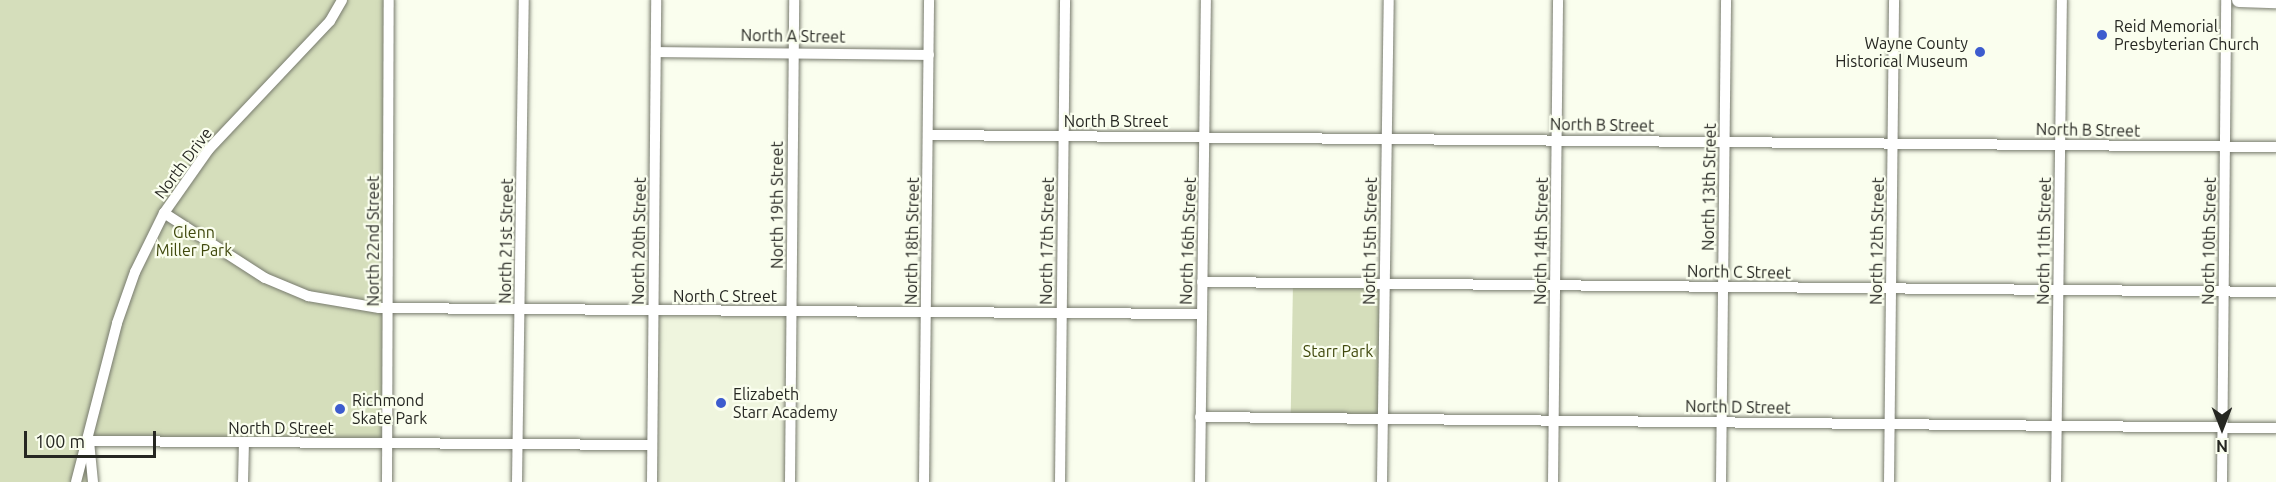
<!DOCTYPE html>
<style>
body{margin:0}
#map{position:relative;width:2276px;height:482px;overflow:hidden;background:#fafeee;font-family:Ubuntu,sans-serif}
div>[style]{position:absolute}
.built>*{inset:0;background:#eff5de;transform-origin:0 0}
.green>*{inset:0;background:#d5debb;transform-origin:0 0}
.roads{filter:drop-shadow(0 0 2px #787b6e) drop-shadow(0 0 2px #787b6e)}
.minor>*{height:10px;margin:-5px;padding:0 5px;transform-origin:5px;border-radius:5px;background:#fff}
.major>*{height:14px;margin:-7px;padding:0 7px;transform-origin:7px;border-radius:7px;background:#fff}
.dots>*{width:16px;height:16px;translate:-50% -50%;box-sizing:border-box;border:3px solid #fafeee;border-radius:50%}
span{translate:-50% -50%;white-space:nowrap;text-align:center;line-height:1.15;-webkit-text-stroke:4.5px #fafeee;paint-order:stroke}
.poi-label{font-size:16px;color:#262722}
.left{translate:0 -50%;text-align:left}
.right{translate:-100% -50%;text-align:right}
.street-label{font-size:16px;color:#262722}
.park-label{font-size:16px;color:#3f480c}
.north{position:absolute;left:2192px;top:398px;width:60px;height:60px;-webkit-text-stroke:4px #fafeee;paint-order:stroke;rotate:180deg;font-size:16px;font-weight:700;line-height:24px;text-align:center;color:#262722}
.north::after{content:'';display:block;margin:auto;width:21px;height:27px;background:#262722;clip-path:polygon(50% 0,100% 100%,50% 72%,0 100%)}
.scale{position:absolute;left:24px;top:431px;width:132px;height:27px;box-sizing:border-box;border:3px solid #262722;border-top:0;padding-left:8px;font-size:18px;line-height:21px;white-space:nowrap;color:#262722;-webkit-text-stroke:4px #fafeee;paint-order:stroke}
</style>
<div id="map">
<div class="built">
<div style="left:653px;top:310px;width:138px;height:172px"></div>
</div>
<div class="green">
<div style="clip-path:polygon(0 0,389px 0,387px 443px,90px 441px,93px 482px,0 482px)"></div>
<div style="left:1293px;top:283px;width:92px;height:135px;rotate:1deg"></div>
</div>
<div class="roads">
<div class="minor">
<div style="left:656px;top:52px;width:273px;rotate:0.6deg"></div>
<div style="left:928px;top:135px;width:1348px;rotate:0.51deg"></div>
<div style="left:164px;top:213px;width:120px;rotate:32.8deg"></div>
<div style="left:265px;top:278px;width:47px;rotate:22.7deg"></div>
<div style="left:308px;top:296px;width:72px;rotate:9.6deg"></div>
<div style="left:379px;top:308px;width:822px;rotate:0.42deg"></div>
<div style="left:1202px;top:282px;width:1074px;rotate:0.53deg"></div>
<div style="left:1200px;top:417px;width:1076px;rotate:0.59deg"></div>
<div style="left:76px;top:482px;width:164px;rotate:-75.5deg"></div>
<div style="left:117px;top:323px;width:54px;rotate:-70.6deg"></div>
<div style="left:135px;top:272px;width:66px;rotate:-63.8deg"></div>
<div style="left:164px;top:213px;width:78px;rotate:-54.9deg"></div>
<div style="left:209px;top:149px;width:176px;rotate:-46.6deg"></div>
<div style="left:330px;top:21px;width:24px;rotate:-60deg"></div>
<div style="left:93px;top:482px;width:41px;rotate:-95.6deg"></div>
<div style="left:89px;top:441px;width:563px;rotate:0.41deg"></div>
<div style="left:243px;top:482px;width:40px;rotate:-88.6deg"></div>
<div style="left:387px;top:482px;width:482px;rotate:-89.8deg"></div>
<div style="left:517px;top:482px;width:482px;rotate:-89.2deg"></div>
<div style="left:652px;top:482px;width:482px;rotate:-89.5deg"></div>
<div style="left:790px;top:482px;width:482px;rotate:-89.5deg"></div>
<div style="left:924px;top:482px;width:482px;rotate:-89.4deg"></div>
<div style="left:1060px;top:482px;width:482px;rotate:-89.4deg"></div>
<div style="left:1200px;top:482px;width:482px;rotate:-89.3deg"></div>
<div style="left:1382px;top:482px;width:482px;rotate:-89.2deg"></div>
<div style="left:1553px;top:482px;width:482px;rotate:-89.4deg"></div>
<div style="left:1721px;top:482px;width:482px;rotate:-89.4deg"></div>
<div style="left:1889px;top:482px;width:482px;rotate:-89.4deg"></div>
<div style="left:2056px;top:482px;width:482px;rotate:-89.3deg"></div>
<div style="left:2222px;top:482px;width:482px;rotate:-89.5deg"></div>
</div>
<div class="major">
<div style="left:2239px;top:0;width:37px;rotate:2deg"></div>
</div>
</div>
<div class="dots">
<div style="left:2102px;top:35px;background:#3d5cce"></div>
<div style="left:1980px;top:52px;background:#3d5cce"></div>
<div style="left:721px;top:403px;background:#3d5cce"></div>
<div style="left:340px;top:409px;background:#3d5cce"></div>
</div>
<div class="poi-label">
<span class="left" style="left:2114px;top:35px">Reid Memorial<br>Presbyterian Church</span>
<span class="right" style="left:1968px;top:52px">Wayne County<br>Historical Museum</span>
<span class="left" style="left:733px;top:403px">Elizabeth<br>Starr Academy</span>
<span class="left" style="left:352px;top:409px">Richmond<br>Skate Park</span>
</div>
<div class="street-label">
<span style="left:793px;top:36px;rotate:1deg">North A Street</span>
<span style="left:1116px;top:121px">North B Street</span>
<span style="left:1602px;top:125px;rotate:1deg">North B Street</span>
<span style="left:2088px;top:130px;rotate:1deg">North B Street</span>
<span style="left:183px;top:163px;rotate:-53deg">North Drive</span>
<span style="left:1709px;top:187px;rotate:-89deg">North 13th Street</span>
<span style="left:777px;top:205px;rotate:-90deg">North 19th Street</span>
<span style="left:373px;top:241px;rotate:-90deg">North 22nd Street</span>
<span style="left:506px;top:241px;rotate:-89deg">North 21st Street</span>
<span style="left:639px;top:241px;rotate:-89deg">North 20th Street</span>
<span style="left:912px;top:241px;rotate:-89deg">North 18th Street</span>
<span style="left:1047px;top:241px;rotate:-89deg">North 17th Street</span>
<span style="left:1188px;top:241px;rotate:-88deg">North 16th Street</span>
<span style="left:1370px;top:241px;rotate:-89deg">North 15th Street</span>
<span style="left:1541px;top:241px;rotate:-89deg">North 14th Street</span>
<span style="left:1877px;top:241px;rotate:-89deg">North 12th Street</span>
<span style="left:2044px;top:241px;rotate:-89deg">North 11th Street</span>
<span style="left:2209px;top:241px;rotate:-89deg">North 10th Street</span>
<span style="left:1739px;top:272px;rotate:1deg">North C Street</span>
<span style="left:725px;top:296px">North C Street</span>
<span style="left:1738px;top:407px;rotate:1deg">North D Street</span>
<span style="left:281px;top:428px">North D Street</span>
</div>
<div class="park-label">
<span style="left:194px;top:241px">Glenn<br>Miller Park</span>
<span style="left:1338px;top:351px">Starr Park</span>
</div>
<div class="north">N</div>
<div class="scale">100 m</div>
</div>
